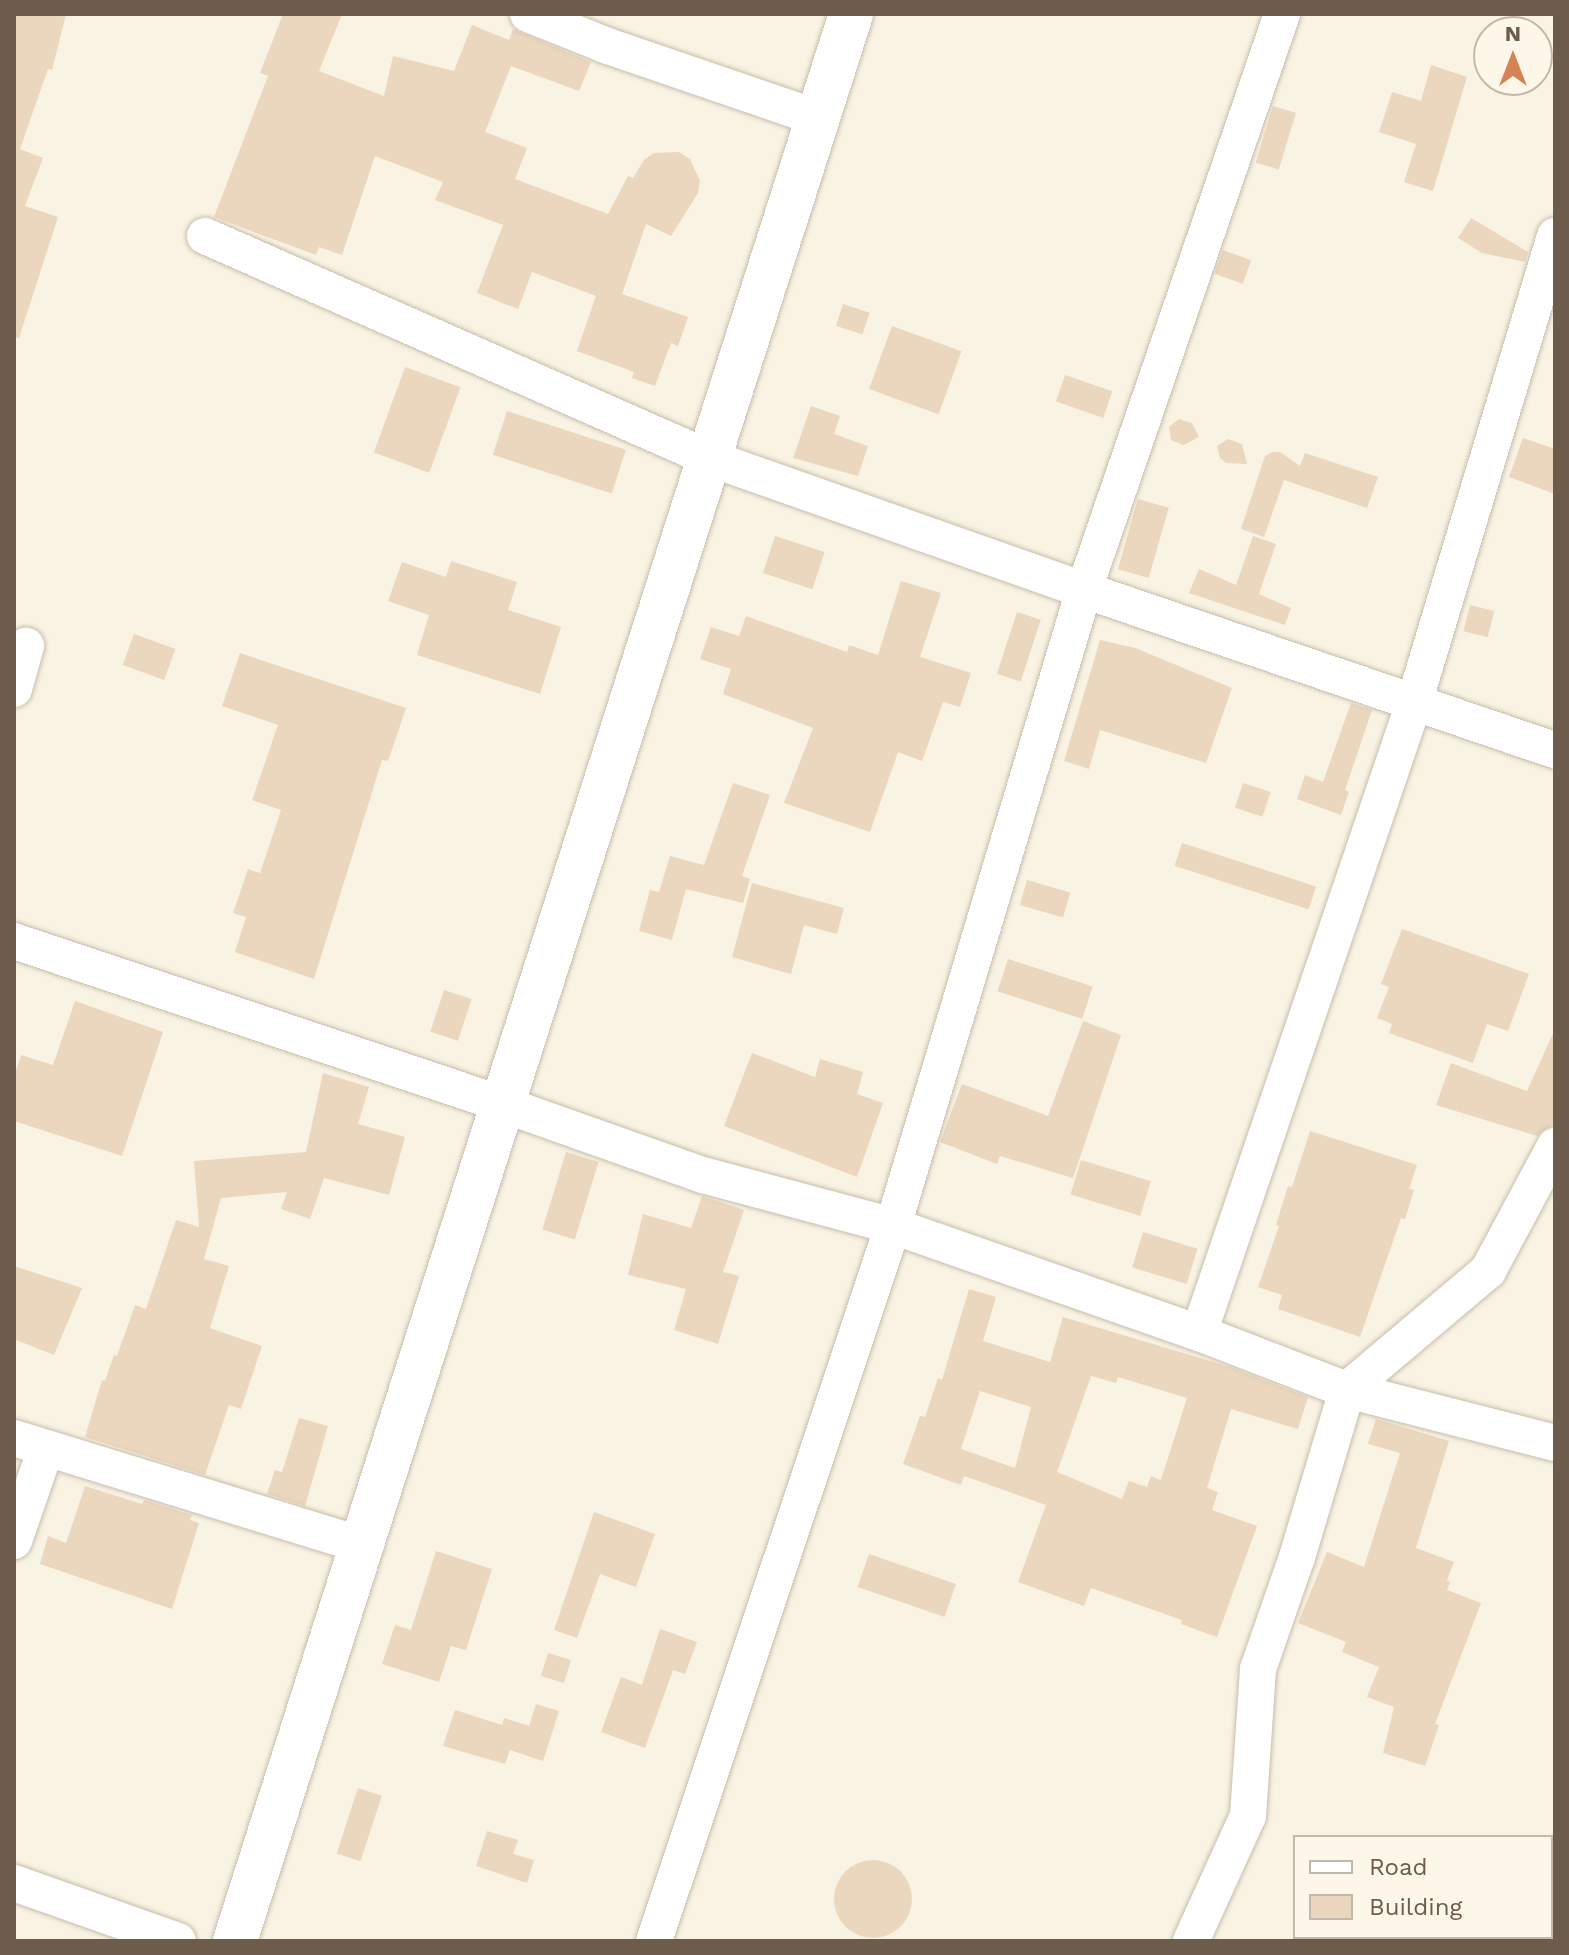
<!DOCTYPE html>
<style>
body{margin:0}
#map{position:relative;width:1569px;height:1955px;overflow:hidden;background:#f9f3e3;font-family:"Work Sans",sans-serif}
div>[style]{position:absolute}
.building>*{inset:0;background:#ebd6be;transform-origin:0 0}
.round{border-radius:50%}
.roads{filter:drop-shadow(0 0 2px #c8bcab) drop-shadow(0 0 2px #c8bcab)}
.minor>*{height:36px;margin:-18px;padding:0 18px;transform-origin:18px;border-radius:18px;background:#fff}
.tertiary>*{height:44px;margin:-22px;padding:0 22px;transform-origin:22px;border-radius:22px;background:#fff}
span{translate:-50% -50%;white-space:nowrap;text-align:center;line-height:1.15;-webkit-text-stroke:8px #fcf7e8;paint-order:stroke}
.frame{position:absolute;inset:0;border:16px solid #6d5c4c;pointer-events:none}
.legend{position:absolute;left:1293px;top:1835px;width:260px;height:104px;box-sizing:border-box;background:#fcf7e8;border:2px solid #c3b9aa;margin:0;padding:10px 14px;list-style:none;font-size:24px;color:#6d5c4c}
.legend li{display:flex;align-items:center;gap:16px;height:40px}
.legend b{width:40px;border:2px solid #c3b9aa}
.north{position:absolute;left:1473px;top:16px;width:80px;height:80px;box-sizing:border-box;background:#fcf7e8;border:2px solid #c3b9aa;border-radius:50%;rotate:0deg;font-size:22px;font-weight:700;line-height:32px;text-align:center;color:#6d5c4c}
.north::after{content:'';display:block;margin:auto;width:28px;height:36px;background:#d58356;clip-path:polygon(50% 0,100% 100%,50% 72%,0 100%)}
</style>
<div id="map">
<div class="building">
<div style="clip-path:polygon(14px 14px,66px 14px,52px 70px,48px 69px,20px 149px,43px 158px,25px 206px,58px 217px,19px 338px,14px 337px)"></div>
<div style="clip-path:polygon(283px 14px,342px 14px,319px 71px,384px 96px,393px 56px,454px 71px,472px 25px,509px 40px,513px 29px,591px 62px,579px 91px,511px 66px,485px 132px,527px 148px,515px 179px,608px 214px,628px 176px,633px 178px,644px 160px,654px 153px,679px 152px,690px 159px,700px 181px,698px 193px,671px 236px,646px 224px,622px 294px,688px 317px,678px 346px,671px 343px,655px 386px,632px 378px,634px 372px,577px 351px,596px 296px,532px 272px,518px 309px,477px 293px,503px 225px,435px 200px,443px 182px,375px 156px,342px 255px,319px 247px,316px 255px,214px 217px,268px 76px,260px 73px)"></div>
<div style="clip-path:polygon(1431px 65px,1467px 77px,1433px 191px,1404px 182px,1416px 144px,1379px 132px,1392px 92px,1421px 101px)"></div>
<div style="left:1273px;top:106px;width:24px;height:59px;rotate:17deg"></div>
<div style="clip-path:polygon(1471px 218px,1528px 252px,1525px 262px,1482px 253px,1458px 238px)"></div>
<div style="left:1223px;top:250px;width:30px;height:25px;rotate:20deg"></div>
<div style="left:843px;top:304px;width:28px;height:23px;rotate:18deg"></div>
<div style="left:892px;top:326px;width:74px;height:67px;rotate:20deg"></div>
<div style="left:405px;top:367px;width:59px;height:91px;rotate:20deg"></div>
<div style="left:1065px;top:375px;width:50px;height:28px;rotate:19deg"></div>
<div style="clip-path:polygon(811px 406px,840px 416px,834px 434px,868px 446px,858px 476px,793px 458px)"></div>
<div style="left:507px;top:411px;width:125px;height:46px;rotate:18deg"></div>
<div style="clip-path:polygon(1179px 419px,1192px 423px,1199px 437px,1184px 445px,1171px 440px,1169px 427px)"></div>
<div style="clip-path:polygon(1523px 438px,1555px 449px,1555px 494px,1509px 477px)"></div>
<div style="clip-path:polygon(1228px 439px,1242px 444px,1247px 464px,1226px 463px,1220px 458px,1217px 446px)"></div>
<div style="clip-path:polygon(1272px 452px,1280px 452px,1300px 466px,1305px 453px,1378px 477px,1367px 508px,1284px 480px,1264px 537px,1241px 529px,1265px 456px)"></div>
<div style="left:1138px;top:499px;width:32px;height:73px;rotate:16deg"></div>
<div style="left:775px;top:536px;width:52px;height:39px;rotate:18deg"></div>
<div style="clip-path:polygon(1253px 536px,1276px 544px,1259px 594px,1291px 608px,1285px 625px,1189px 593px,1199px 569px,1236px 585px)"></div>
<div style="clip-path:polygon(451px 561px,517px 582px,508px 610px,561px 627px,540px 694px,417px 655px,429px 615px,388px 601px,402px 562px,446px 577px)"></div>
<div style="clip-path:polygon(901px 581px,941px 593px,920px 657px,971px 673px,960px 707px,943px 702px,922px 761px,898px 752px,870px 832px,784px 803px,813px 728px,723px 694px,731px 669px,700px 659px,711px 627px,739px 636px,746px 616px,847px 652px,849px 645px,878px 655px)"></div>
<div style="left:1470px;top:605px;width:25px;height:27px;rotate:14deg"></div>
<div style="left:1017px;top:612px;width:25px;height:65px;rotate:18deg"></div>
<div style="left:134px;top:634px;width:44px;height:33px;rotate:20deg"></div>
<div style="clip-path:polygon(1100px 640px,1135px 648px,1232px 688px,1206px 763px,1100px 730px,1089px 769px,1064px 761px)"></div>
<div style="clip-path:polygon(240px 653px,406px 708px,388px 761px,382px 760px,314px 979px,235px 952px,246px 917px,233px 913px,248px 869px,260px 873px,281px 810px,252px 800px,278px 725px,222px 706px)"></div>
<div style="clip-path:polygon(1351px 703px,1372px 710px,1345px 790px,1349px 792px,1341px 815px,1297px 799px,1305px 775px,1323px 782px)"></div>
<div style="clip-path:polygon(733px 783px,770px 795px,742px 876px,750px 879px,743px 903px,686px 889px,672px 940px,639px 931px,650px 890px,659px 892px,670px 856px,704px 865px)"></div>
<div style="left:1243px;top:783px;width:29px;height:26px;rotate:18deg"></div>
<div style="left:1182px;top:843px;width:141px;height:24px;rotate:18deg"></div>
<div style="left:1027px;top:880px;width:45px;height:26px;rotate:16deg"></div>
<div style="clip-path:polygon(752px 883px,844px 908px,837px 934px,804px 925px,791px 974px,732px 957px)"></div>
<div style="clip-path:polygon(1402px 929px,1529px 974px,1508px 1031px,1487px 1024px,1473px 1063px,1389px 1033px,1392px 1024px,1377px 1018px,1389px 987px,1381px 984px)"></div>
<div style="left:1008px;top:959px;width:89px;height:34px;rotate:18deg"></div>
<div style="left:444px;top:990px;width:29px;height:44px;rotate:18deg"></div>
<div style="clip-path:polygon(75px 1001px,163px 1032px,122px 1156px,14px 1121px,14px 1078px,21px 1055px,53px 1065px)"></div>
<div style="clip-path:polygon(1083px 1021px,1121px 1035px,1073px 1178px,1000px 1156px,997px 1164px,940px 1142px,962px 1084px,1048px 1116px)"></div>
<div style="clip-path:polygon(1555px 1029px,1555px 1119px,1552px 1125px,1537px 1136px,1436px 1105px,1451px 1063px,1527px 1091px)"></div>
<div style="clip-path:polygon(752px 1053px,815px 1077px,820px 1059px,863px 1072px,857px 1094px,883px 1103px,857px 1177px,724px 1126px)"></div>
<div style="clip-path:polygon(323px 1073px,369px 1087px,358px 1124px,405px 1137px,389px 1195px,324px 1178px,310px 1219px,281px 1209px,287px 1192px,221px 1198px,204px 1259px,229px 1266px,210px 1328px,262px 1346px,241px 1409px,229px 1405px,205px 1475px,85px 1437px,102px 1380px,105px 1381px,114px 1355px,117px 1356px,135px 1305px,146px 1309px,176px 1220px,199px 1227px,194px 1161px,306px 1152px)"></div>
<div style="clip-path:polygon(1310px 1131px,1417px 1165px,1409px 1189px,1414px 1190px,1405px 1219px,1401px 1218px,1360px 1337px,1278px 1309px,1282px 1295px,1258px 1287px,1279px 1226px,1276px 1225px,1288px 1186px,1292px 1187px)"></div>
<div style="left:566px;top:1152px;width:34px;height:81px;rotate:17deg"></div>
<div style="left:1081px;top:1160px;width:73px;height:36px;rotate:17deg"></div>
<div style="clip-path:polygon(702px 1196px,744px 1210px,723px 1272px,739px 1276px,718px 1344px,674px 1330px,686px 1289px,628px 1275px,643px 1214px,691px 1228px)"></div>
<div style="left:1143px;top:1232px;width:57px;height:37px;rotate:17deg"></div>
<div style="clip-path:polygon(14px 1266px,82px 1288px,54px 1355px,14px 1339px)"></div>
<div style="clip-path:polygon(evenodd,969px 1289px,996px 1297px,983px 1341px,1050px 1362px,1063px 1317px,1230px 1367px,1308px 1397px,1298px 1429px,1231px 1409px,1207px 1488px,1218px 1492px,1212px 1510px,1257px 1526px,1217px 1637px,1181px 1624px,1182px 1620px,1091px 1588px,1084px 1606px,1018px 1582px,1046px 1505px,964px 1476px,961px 1485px,903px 1464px,920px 1416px,925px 1417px,938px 1378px,942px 1380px,969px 1289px,1091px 1376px,1116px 1383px,1118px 1377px,1187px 1398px,1161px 1480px,1151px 1476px,1147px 1487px,1129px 1481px,1122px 1499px,1057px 1472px,1091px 1376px,969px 1289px,980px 1391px,1031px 1407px,1015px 1468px,961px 1449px,980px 1391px)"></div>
<div style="clip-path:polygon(299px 1418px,328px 1426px,305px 1506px,267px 1494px,275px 1470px,282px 1472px)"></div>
<div style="clip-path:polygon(1376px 1419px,1449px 1441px,1416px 1548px,1454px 1562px,1447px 1580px,1450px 1582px,1447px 1590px,1481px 1603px,1435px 1724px,1439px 1725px,1425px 1766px,1383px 1753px,1394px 1707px,1367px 1697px,1379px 1667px,1342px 1652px,1346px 1642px,1298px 1623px,1327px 1552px,1364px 1567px,1400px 1453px,1368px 1444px)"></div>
<div style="clip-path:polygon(85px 1486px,142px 1504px,144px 1500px,192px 1515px,190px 1520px,199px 1523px,172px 1609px,40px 1564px,48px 1536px,66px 1543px)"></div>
<div style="clip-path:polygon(594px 1512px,655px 1534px,636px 1587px,600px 1574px,577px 1638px,554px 1630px)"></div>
<div style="clip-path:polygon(436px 1551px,492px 1569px,466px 1650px,451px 1646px,439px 1682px,382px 1664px,395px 1625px,411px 1630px)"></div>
<div style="left:869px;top:1554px;width:92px;height:35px;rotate:19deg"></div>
<div style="clip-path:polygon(660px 1629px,697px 1642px,685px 1674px,673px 1670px,645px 1748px,601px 1732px,621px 1677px,642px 1685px)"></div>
<div style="left:548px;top:1653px;width:24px;height:24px;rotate:17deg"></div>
<div style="clip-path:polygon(536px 1704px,559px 1711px,543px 1761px,510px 1750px,505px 1764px,443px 1746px,455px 1710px,502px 1725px,504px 1718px,529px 1726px)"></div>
<div style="left:358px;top:1788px;width:25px;height:69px;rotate:18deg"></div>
<div style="clip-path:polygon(487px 1831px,518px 1840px,513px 1854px,534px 1860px,527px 1883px,476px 1866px)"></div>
<div class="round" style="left:834px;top:1860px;width:78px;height:78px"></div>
</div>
<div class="roads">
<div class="minor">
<div style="left:528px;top:14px;width:83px;rotate:21.9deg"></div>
<div style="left:605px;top:45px;width:225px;rotate:18.9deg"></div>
<div style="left:205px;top:236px;width:551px;rotate:23.77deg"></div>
<div style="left:709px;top:458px;width:398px;rotate:19.4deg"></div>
<div style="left:1084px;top:590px;width:497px;rotate:18.8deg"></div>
<div style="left:14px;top:689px;width:45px;rotate:-74.4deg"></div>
<div style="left:14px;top:941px;width:515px;rotate:18.47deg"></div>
<div style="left:502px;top:1104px;width:213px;rotate:19.5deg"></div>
<div style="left:703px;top:1175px;width:197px;rotate:15deg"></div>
<div style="left:893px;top:1226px;width:324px;rotate:19.3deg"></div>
<div style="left:1199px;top:1333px;width:159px;rotate:21.1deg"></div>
<div style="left:1347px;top:1390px;width:215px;rotate:14.3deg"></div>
<div style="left:1199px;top:1333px;width:666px;rotate:-71.16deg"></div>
<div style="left:1414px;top:703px;width:488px;rotate:-73.2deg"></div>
<div style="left:14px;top:1438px;width:363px;rotate:17.1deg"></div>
<div style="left:14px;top:1541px;width:98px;rotate:-71deg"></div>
<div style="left:14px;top:1883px;width:174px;rotate:19.5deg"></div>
<div style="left:654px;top:1941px;width:754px;rotate:-71.52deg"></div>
<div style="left:893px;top:1226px;width:664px;rotate:-73.28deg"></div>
<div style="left:1084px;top:590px;width:609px;rotate:-71.03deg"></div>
<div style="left:1191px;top:1941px;width:137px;rotate:-65.5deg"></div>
<div style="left:1248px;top:1816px;width:147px;rotate:-86.1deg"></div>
<div style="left:1258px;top:1669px;width:119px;rotate:-70.8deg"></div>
<div style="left:1297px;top:1557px;width:174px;rotate:-73.3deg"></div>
<div style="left:1347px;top:1390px;width:185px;rotate:-40.2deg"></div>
<div style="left:1488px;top:1271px;width:142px;rotate:-61.8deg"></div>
</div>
<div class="tertiary">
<div style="left:235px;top:1941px;width:2023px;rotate:-72.27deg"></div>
</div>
</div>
<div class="frame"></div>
<ul class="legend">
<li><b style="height:10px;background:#fff"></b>Road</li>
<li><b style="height:22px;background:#ebd6be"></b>Building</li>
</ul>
<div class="north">N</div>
</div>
